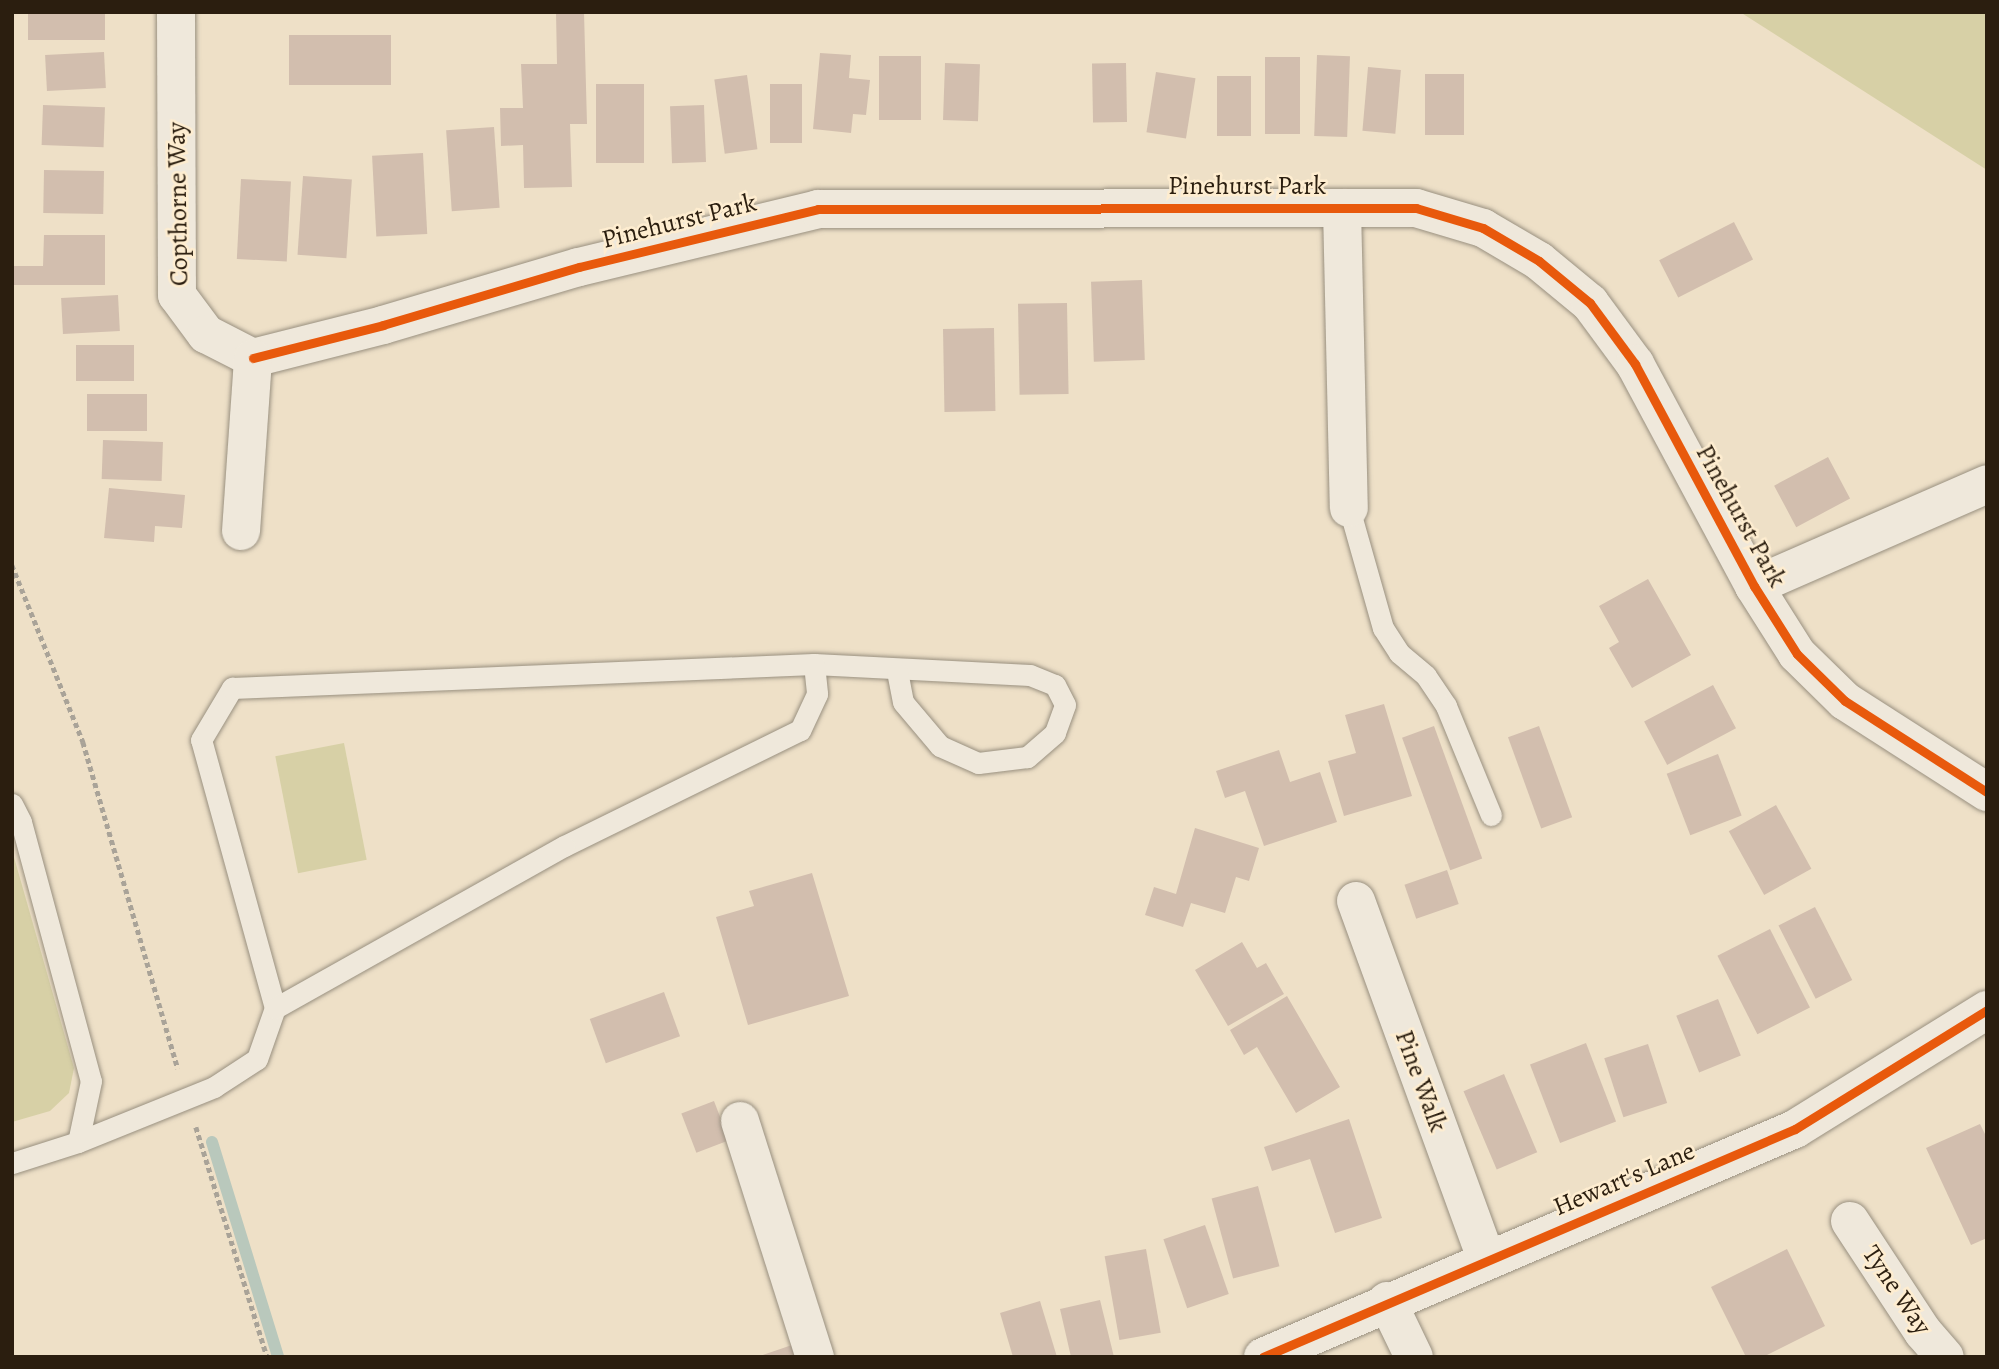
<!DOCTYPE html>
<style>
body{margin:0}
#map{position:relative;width:1999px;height:1369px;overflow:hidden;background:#eee0c7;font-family:Alegreya,serif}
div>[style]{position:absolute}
.green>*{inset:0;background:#d7d0a6;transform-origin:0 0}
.stream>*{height:12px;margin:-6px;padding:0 6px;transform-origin:6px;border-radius:6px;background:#b9c8bc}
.building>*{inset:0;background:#d2beae;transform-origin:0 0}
.path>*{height:4.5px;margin-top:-2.25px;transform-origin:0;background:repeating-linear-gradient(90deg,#a9a398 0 5px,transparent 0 8.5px)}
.roads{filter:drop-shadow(0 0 2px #999080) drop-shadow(0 0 2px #999080)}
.service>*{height:21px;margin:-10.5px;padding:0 10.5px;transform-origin:10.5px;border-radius:10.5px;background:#efe8db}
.minor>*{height:38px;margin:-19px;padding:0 19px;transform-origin:19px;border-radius:19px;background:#efe8db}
.tertiary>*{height:38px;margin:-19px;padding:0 19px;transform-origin:19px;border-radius:19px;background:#efe8db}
.cycleway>*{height:9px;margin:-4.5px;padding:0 4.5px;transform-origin:4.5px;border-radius:4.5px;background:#e8590c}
span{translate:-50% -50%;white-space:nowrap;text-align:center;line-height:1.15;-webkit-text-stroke:5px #feedd0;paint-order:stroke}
.street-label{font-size:26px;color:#2b1e0f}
.frame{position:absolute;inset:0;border:14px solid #2b1e0f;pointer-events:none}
</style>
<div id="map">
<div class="green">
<div style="clip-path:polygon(1740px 12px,1987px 12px,1987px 170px)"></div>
<div style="left:344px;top:743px;width:119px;height:70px;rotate:79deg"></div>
<div style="clip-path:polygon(12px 850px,74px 1068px,69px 1093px,50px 1111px,12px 1122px)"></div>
</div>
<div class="stream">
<div style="left:212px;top:1142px;width:225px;rotate:72.9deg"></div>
</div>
<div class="building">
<div style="left:28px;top:12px;width:77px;height:28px"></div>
<div style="clip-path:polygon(556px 12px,584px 12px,587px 124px,570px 124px,572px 187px,524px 188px,523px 145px,501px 146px,500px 108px,523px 108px,521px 64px,557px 64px)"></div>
<div style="left:289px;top:35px;width:102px;height:50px"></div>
<div style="left:104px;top:52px;width:36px;height:59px;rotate:87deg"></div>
<div style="clip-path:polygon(820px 53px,851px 55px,849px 78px,870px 80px,866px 115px,853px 114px,851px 133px,813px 129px)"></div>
<div style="left:1317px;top:55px;width:33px;height:81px;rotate:2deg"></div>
<div style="left:921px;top:56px;width:64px;height:42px;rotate:90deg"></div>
<div style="left:1265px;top:57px;width:35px;height:77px"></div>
<div style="left:945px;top:63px;width:35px;height:57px;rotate:2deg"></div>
<div style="left:1126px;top:63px;width:59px;height:34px;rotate:89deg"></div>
<div style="left:1368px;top:67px;width:33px;height:64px;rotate:5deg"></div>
<div style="left:1156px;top:72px;width:40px;height:61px;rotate:9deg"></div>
<div style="left:1425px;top:74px;width:39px;height:61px"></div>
<div style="left:747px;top:75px;width:75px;height:33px;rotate:82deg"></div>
<div style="left:1217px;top:76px;width:34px;height:60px"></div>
<div style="left:596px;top:84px;width:48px;height:79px"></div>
<div style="left:770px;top:84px;width:32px;height:59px"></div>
<div style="left:43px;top:105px;width:62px;height:40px;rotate:2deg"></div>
<div style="left:704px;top:105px;width:57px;height:34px;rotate:88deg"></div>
<div style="left:494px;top:127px;width:81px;height:48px;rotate:86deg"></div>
<div style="left:423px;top:153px;width:81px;height:51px;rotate:87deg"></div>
<div style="left:44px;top:170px;width:60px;height:43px;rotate:1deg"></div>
<div style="left:303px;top:176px;width:49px;height:79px;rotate:4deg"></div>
<div style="left:241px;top:179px;width:50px;height:80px;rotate:3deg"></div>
<div style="left:1734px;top:222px;width:42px;height:84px;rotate:63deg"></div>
<div style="clip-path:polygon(44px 235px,105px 235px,105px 285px,12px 285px,12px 266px,43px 266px)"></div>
<div style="left:1142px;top:280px;width:80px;height:51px;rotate:88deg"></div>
<div style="left:118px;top:295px;width:36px;height:57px;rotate:87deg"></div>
<div style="left:1067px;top:303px;width:91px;height:49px;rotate:89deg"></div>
<div style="left:994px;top:328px;width:83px;height:51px;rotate:89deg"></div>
<div style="left:76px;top:345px;width:58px;height:36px"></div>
<div style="left:87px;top:394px;width:60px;height:37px"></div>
<div style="left:103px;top:440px;width:60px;height:39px;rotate:2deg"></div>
<div style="left:1828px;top:457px;width:47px;height:61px;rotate:62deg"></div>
<div style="clip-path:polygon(109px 488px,185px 495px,182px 528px,155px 526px,154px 542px,104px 538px)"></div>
<div style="clip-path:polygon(1648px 579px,1691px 655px,1632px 688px,1609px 648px,1619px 642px,1599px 606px)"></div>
<div style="left:1713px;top:685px;width:49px;height:78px;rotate:62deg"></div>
<div style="clip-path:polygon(1384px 704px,1412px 796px,1344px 816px,1328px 761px,1356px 753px,1345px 715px)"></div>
<div style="left:1434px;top:726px;width:141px;height:34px;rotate:70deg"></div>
<div style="left:1539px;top:726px;width:97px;height:33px;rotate:70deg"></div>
<div style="clip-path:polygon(1279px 750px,1290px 782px,1320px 772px,1337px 822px,1264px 846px,1245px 791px,1225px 798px,1216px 771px)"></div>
<div style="left:1718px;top:754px;width:66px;height:55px;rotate:69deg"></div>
<div style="left:1776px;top:805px;width:73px;height:54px;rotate:61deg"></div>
<div style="clip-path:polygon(1195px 828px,1259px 848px,1249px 881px,1236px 877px,1225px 913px,1191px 903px,1183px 927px,1145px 915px,1154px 887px,1176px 894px)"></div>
<div style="left:1447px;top:870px;width:36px;height:45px;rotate:71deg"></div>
<div style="clip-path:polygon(812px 873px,849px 996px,748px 1025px,716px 917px,754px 906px,749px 891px)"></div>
<div style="left:1815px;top:907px;width:82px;height:41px;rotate:63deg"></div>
<div style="left:1770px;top:929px;width:88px;height:59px;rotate:63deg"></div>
<div style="clip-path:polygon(1242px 942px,1257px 968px,1266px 963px,1284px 994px,1228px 1026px,1195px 970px)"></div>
<div style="left:664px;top:992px;width:47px;height:79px;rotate:70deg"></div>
<div style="clip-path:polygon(1287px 996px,1340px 1087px,1296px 1113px,1257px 1047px,1244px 1055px,1230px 1030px)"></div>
<div style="left:1718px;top:999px;width:61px;height:45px;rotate:68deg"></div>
<div style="left:1586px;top:1043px;width:84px;height:60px;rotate:69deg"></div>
<div style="left:1648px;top:1044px;width:62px;height:46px;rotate:72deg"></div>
<div style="left:1504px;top:1074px;width:85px;height:44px;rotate:67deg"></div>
<div style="left:714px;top:1101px;width:42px;height:35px;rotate:69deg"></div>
<div style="clip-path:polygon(1349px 1119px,1382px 1218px,1335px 1233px,1310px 1159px,1272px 1171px,1264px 1147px)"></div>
<div style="clip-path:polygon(1980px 1124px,1987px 1138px,1987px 1238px,1971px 1245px,1926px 1148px)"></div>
<div style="left:1258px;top:1186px;width:83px;height:48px;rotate:75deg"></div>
<div style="left:1205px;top:1225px;width:73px;height:44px;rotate:71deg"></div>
<div style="left:1146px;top:1249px;width:85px;height:42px;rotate:80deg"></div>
<div style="clip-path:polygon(1787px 1249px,1825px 1326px,1763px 1357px,1746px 1357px,1711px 1287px)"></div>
<div style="clip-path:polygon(1100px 1300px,1114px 1357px,1071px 1357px,1060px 1309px)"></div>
<div style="clip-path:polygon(1040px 1301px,1057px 1357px,1013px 1357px,1000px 1313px)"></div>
<div style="clip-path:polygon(792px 1345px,796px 1357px,760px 1357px,760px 1356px)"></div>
</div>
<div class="path">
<div style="left:12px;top:565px;width:191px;rotate:68.1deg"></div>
<div style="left:83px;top:742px;width:340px;rotate:73.8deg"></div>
<div style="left:196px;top:1127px;width:241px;rotate:72.8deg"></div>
</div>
<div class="roads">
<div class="service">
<div style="left:1349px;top:508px;width:125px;rotate:74.2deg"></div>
<div style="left:1383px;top:628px;width:30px;rotate:57deg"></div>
<div style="left:1399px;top:653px;width:35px;rotate:40deg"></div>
<div style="left:1426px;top:676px;width:36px;rotate:56deg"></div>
<div style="left:1446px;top:706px;width:118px;rotate:67.6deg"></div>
<div style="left:814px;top:664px;width:216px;rotate:2.9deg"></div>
<div style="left:1030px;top:675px;width:27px;rotate:22deg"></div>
<div style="left:1055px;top:685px;width:22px;rotate:63deg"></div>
<div style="left:1065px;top:705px;width:30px;rotate:110deg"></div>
<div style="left:1055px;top:733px;width:37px;rotate:139deg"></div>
<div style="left:1027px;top:757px;width:49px;rotate:173deg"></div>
<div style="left:978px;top:763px;width:42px;rotate:-155.9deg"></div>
<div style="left:940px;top:746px;width:57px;rotate:-130.1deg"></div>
<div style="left:903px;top:702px;width:32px;rotate:-101deg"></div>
<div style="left:12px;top:804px;width:20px;rotate:63deg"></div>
<div style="left:21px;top:822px;width:268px;rotate:74.9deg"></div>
<div style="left:91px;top:1081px;width:62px;rotate:102deg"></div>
<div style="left:78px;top:1142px;width:69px;rotate:162.3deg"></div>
<div style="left:78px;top:1142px;width:147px;rotate:-22deg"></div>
<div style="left:214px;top:1087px;width:51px;rotate:-33.1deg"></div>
<div style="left:257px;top:1059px;width:54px;rotate:-70.6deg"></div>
<div style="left:275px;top:1008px;width:278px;rotate:-105.4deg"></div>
<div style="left:201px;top:740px;width:61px;rotate:-59.2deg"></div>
<div style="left:232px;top:688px;width:582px;rotate:-2.36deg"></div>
<div style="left:814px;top:664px;width:30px;rotate:84deg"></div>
<div style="left:817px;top:694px;width:40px;rotate:115deg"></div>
<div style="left:800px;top:730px;width:263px;rotate:153.8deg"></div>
<div style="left:564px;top:846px;width:331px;rotate:150.7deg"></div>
</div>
<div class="minor">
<div style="left:176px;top:12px;width:283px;rotate:89.8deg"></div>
<div style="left:177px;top:295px;width:49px;rotate:53.4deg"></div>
<div style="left:206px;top:334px;width:53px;rotate:27.1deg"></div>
<div style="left:1342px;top:208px;width:300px;rotate:88.7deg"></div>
<div style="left:253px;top:358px;width:134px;rotate:-14.2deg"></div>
<div style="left:383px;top:325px;width:204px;rotate:-16.5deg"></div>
<div style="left:579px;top:267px;width:246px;rotate:-13.6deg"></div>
<div style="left:818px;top:209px;width:598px;rotate:-0.1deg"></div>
<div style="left:1416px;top:208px;width:70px;rotate:16.6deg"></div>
<div style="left:1483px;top:228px;width:65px;rotate:30.5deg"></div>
<div style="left:1539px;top:261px;width:66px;rotate:39.5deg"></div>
<div style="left:1590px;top:303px;width:76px;rotate:53.6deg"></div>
<div style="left:1635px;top:364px;width:252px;rotate:61.8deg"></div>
<div style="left:1754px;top:586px;width:80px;rotate:57.7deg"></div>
<div style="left:1797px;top:654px;width:67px;rotate:44.4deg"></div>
<div style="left:1845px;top:701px;width:169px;rotate:32.7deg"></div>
<div style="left:241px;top:531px;width:173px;rotate:-86deg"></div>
<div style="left:1754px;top:586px;width:254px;rotate:-23.6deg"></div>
<div style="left:1356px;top:901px;width:382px;rotate:70deg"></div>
<div style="left:740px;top:1121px;width:248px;rotate:72.4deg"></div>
<div style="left:1850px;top:1221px;width:133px;rotate:56.7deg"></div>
<div style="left:1923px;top:1332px;width:33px;rotate:49deg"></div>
<div style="left:1387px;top:1301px;width:62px;rotate:64.3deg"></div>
</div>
<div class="tertiary">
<div style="left:1263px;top:1357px;width:579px;rotate:-23.2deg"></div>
<div style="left:1795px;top:1129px;width:226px;rotate:-31.8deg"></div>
</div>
</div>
<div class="cycleway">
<div style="left:253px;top:358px;width:134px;rotate:-14.2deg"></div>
<div style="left:383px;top:325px;width:204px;rotate:-16.5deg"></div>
<div style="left:579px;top:267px;width:246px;rotate:-13.6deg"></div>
<div style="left:818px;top:209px;width:598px;rotate:-0.1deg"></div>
<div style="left:1416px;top:208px;width:70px;rotate:16.6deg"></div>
<div style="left:1483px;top:228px;width:65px;rotate:30.5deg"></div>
<div style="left:1539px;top:261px;width:66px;rotate:39.5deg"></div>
<div style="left:1590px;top:303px;width:76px;rotate:53.6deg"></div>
<div style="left:1635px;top:364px;width:252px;rotate:61.8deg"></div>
<div style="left:1754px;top:586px;width:80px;rotate:57.7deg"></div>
<div style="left:1797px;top:654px;width:67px;rotate:44.4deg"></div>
<div style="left:1845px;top:701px;width:169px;rotate:32.7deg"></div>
<div style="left:1263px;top:1357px;width:579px;rotate:-23.2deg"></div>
<div style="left:1795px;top:1129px;width:226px;rotate:-31.8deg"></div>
</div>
<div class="street-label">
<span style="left:1247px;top:186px">Pinehurst Park</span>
<span style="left:178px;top:204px;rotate:-91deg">Copthorne Way</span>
<span style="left:679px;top:221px;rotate:-14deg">Pinehurst Park</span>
<span style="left:1741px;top:516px;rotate:61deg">Pinehurst Park</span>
<span style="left:1421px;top:1081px;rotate:70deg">Pine Walk</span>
<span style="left:1624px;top:1179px;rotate:-23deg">Hewart's Lane</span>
<span style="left:1897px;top:1290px;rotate:56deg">Tyne Way</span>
</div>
<div class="frame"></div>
</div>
